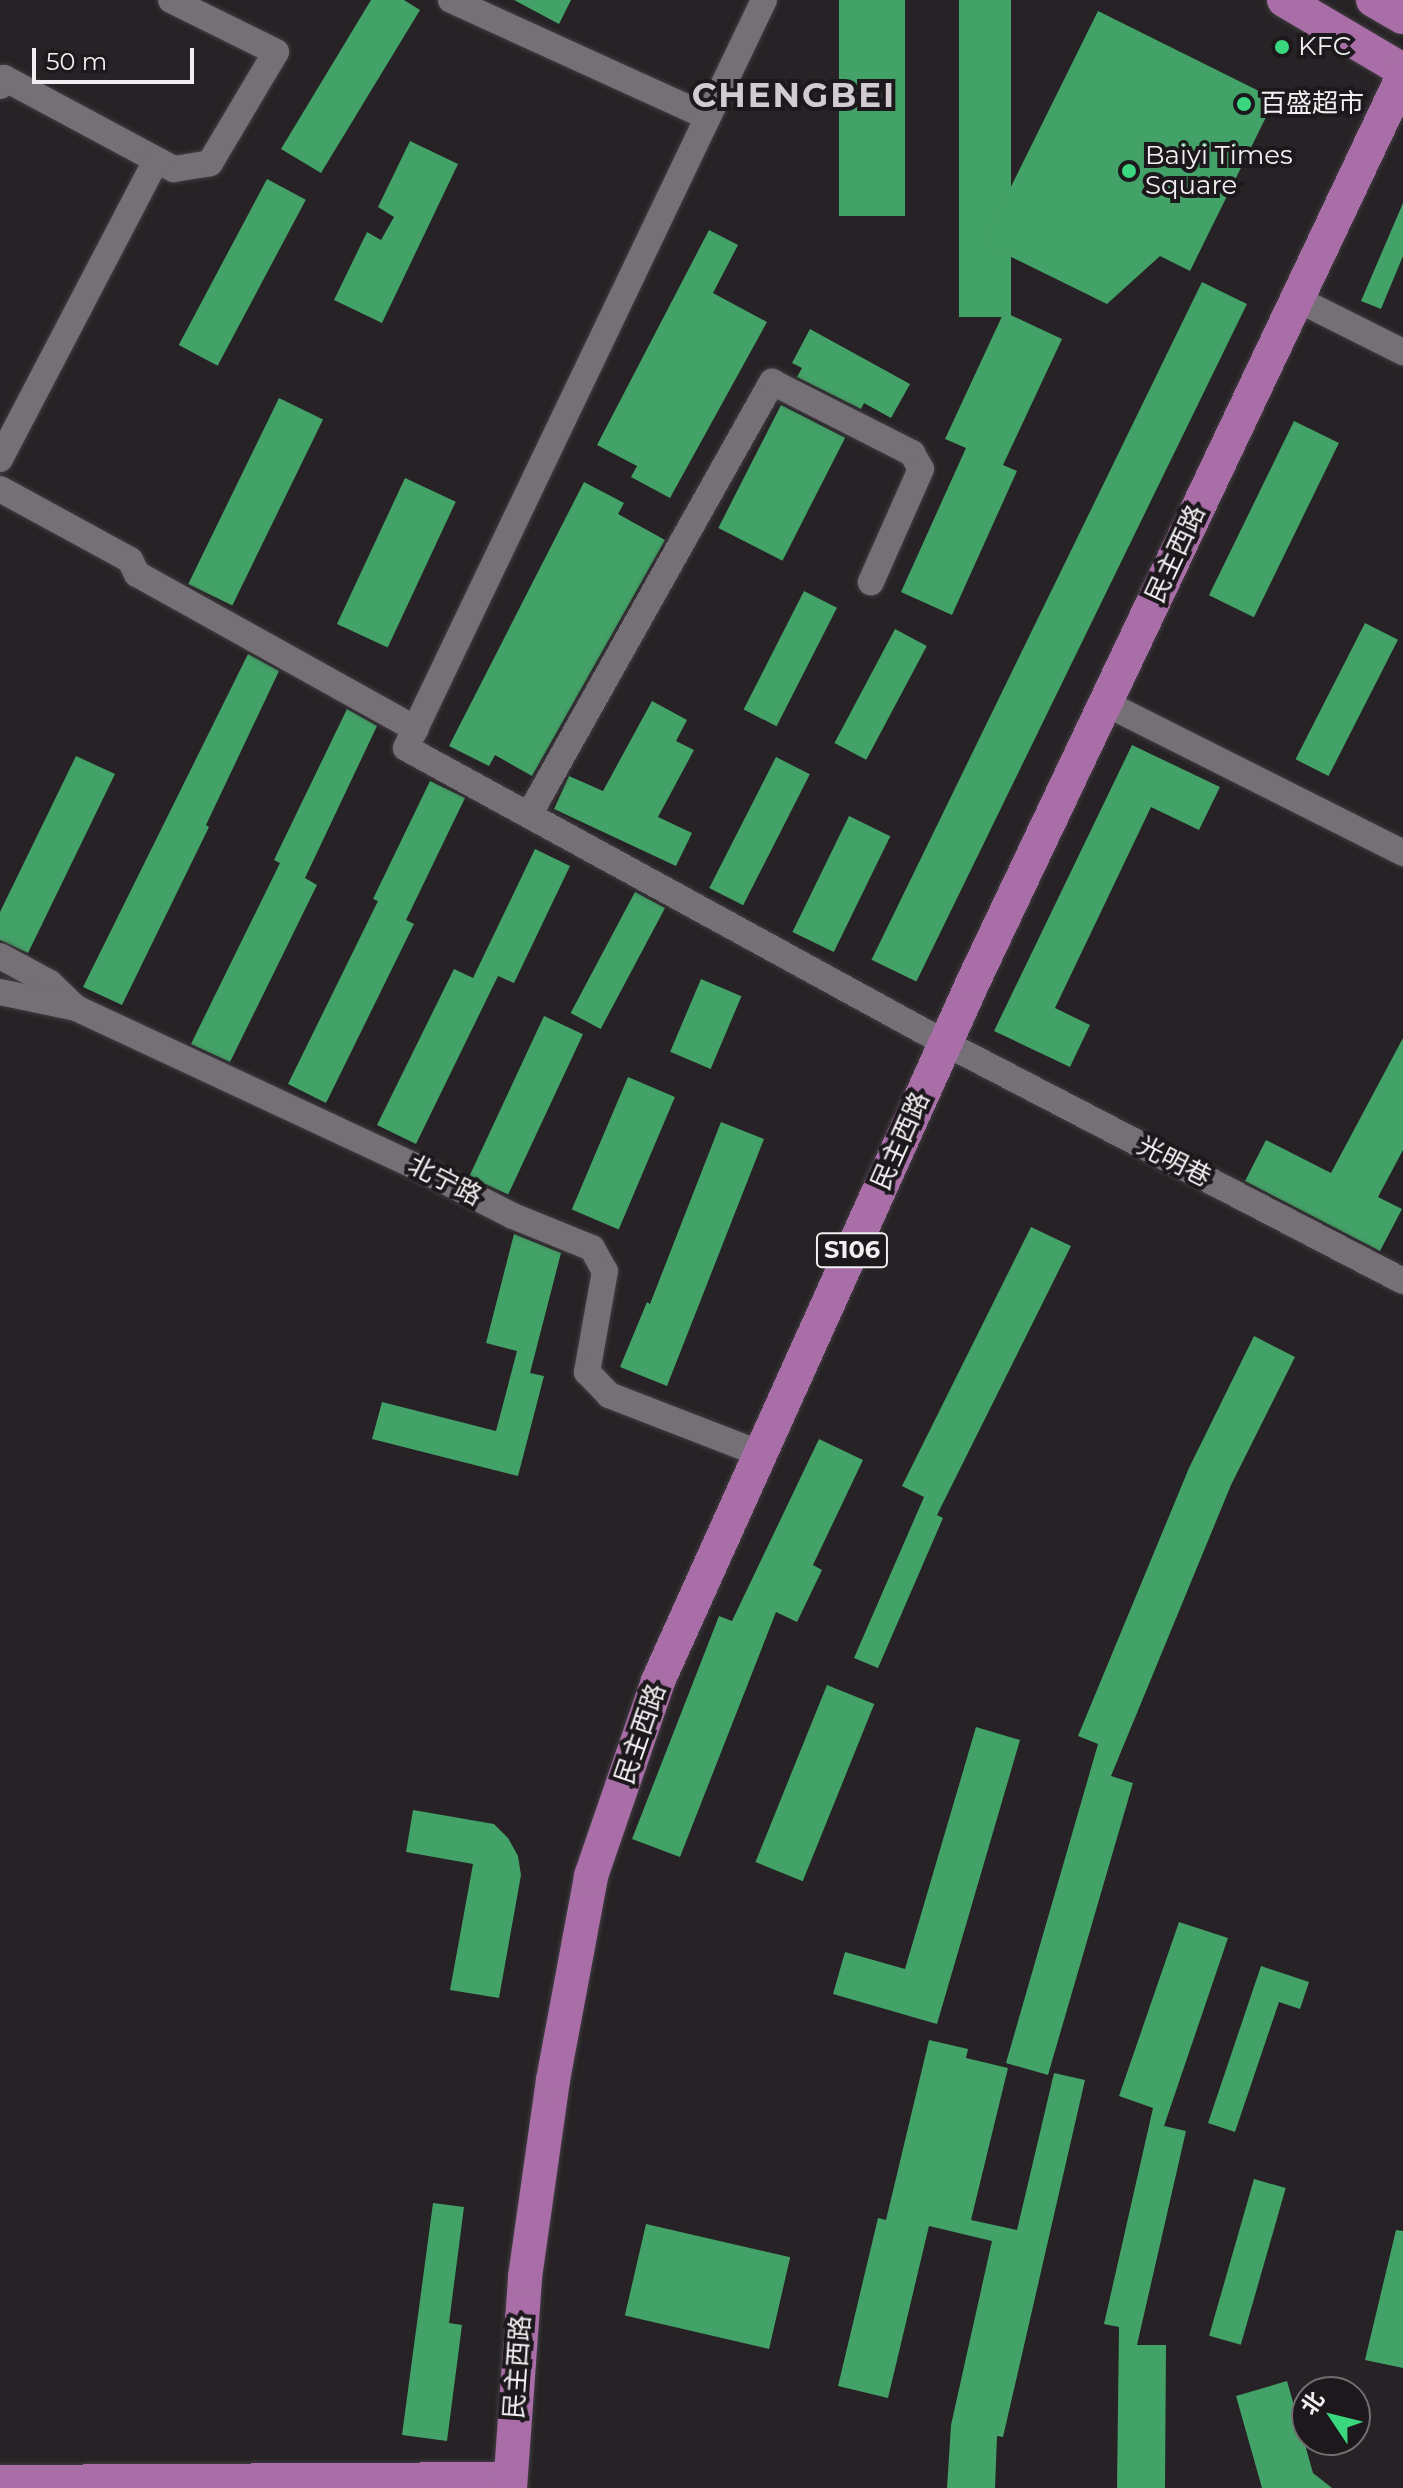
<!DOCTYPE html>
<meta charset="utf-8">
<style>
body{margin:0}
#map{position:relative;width:1403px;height:2488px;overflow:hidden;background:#262225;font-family:Montserrat,"Noto Sans SC",sans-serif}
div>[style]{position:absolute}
.building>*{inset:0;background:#43a267;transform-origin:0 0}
.roads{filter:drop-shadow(0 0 2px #413d41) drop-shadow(0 0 2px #413d41)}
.minor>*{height:26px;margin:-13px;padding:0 13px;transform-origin:13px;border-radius:13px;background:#757075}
.major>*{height:34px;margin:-17px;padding:0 17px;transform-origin:17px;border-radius:17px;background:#a96ea7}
.dots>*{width:22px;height:22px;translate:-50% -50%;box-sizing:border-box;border:4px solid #1c181c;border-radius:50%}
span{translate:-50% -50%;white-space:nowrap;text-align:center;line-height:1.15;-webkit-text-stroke:8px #1c181c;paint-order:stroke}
.shield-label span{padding:2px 6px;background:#1c181c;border:2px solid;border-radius:6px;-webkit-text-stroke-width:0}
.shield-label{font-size:24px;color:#f1eff1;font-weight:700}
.poi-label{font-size:26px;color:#f1eff1}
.left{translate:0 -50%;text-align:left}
.street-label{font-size:26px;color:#f1eff1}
.district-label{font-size:34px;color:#d2ccd2;font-weight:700;letter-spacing:2px}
.north{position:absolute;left:1291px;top:2376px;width:80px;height:80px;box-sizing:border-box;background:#1c181c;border:2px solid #716e71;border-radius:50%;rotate:305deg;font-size:22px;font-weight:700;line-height:32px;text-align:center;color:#f1eff1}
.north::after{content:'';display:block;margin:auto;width:28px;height:36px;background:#3ad77f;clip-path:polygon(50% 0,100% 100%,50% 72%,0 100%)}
.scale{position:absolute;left:32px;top:48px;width:162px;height:36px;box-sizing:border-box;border:4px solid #f1eff1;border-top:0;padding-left:10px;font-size:24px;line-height:28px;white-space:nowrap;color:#f1eff1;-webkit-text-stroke:6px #1c181c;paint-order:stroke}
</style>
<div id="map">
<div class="building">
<div style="clip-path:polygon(371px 0,404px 0,420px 10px,321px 173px,281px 149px)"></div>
<div style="clip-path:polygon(514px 0,571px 0,559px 24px)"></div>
<div style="left:839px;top:0;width:66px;height:216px"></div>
<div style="left:959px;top:0;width:52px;height:317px"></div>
<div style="clip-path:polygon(1098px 11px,1275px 99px,1190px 271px,1160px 256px,1107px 304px,983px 243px)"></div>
<div style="clip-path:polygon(410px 141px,458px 164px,382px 323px,334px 300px,367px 232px,381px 240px,394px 217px,378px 207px)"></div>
<div style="left:267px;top:179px;width:44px;height:188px;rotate:28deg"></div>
<div style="clip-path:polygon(1403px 203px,1403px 256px,1381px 309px,1361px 301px)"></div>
<div style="clip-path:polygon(709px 230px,738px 245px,713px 293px,767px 322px,670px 498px,631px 477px,637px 466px,597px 445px)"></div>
<div style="left:1202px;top:282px;width:50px;height:754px;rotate:26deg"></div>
<div style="clip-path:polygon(1004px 312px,1062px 339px,1003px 465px,1017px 471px,952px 615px,901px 592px,966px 448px,945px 439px)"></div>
<div style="clip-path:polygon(810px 329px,910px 384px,891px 418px,864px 403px,861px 409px,797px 377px,802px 368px,792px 363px)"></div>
<div style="left:279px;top:398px;width:49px;height:207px;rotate:26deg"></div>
<div style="left:781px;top:405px;width:72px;height:138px;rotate:27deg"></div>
<div style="left:1294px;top:421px;width:50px;height:194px;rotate:26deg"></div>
<div style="left:405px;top:478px;width:56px;height:161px;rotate:25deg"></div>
<div style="clip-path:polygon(584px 482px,624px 503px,618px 514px,665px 540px,532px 776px,495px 755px,489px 766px,449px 746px)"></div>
<div style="left:804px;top:591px;width:37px;height:133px;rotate:27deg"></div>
<div style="left:1365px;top:623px;width:37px;height:153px;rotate:27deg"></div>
<div style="left:895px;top:629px;width:36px;height:129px;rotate:28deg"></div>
<div style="clip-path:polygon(248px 654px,279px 671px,206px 825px,209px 827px,122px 1005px,83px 987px)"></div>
<div style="clip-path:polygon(652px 701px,687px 720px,676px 741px,694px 750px,658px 817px,692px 833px,676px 866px,554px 809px,569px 776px,603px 791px)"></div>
<div style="clip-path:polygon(347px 709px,377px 726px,305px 878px,317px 885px,230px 1062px,191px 1044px,280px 863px,274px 860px)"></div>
<div style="clip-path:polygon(1132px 745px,1220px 787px,1199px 830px,1151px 807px,1055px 1008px,1090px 1025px,1070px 1067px,994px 1031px)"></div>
<div style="clip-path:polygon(76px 756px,115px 774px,28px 953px,0 940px,0 912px)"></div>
<div style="left:776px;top:757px;width:38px;height:147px;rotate:27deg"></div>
<div style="clip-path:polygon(430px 781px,465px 798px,406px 920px,414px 924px,326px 1103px,288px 1084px,378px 901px,373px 899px)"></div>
<div style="left:849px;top:816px;width:46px;height:129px;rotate:26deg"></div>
<div style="clip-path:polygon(535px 849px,570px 866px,514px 983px,498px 976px,416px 1144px,377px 1125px,454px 969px,473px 978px)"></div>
<div style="left:635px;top:892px;width:34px;height:137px;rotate:28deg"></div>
<div style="left:701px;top:979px;width:44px;height:79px;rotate:23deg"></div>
<div style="left:544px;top:1016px;width:43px;height:177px;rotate:25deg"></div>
<div style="clip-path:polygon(1403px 1038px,1403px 1150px,1378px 1197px,1402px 1209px,1380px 1251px,1245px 1181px,1266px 1140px,1331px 1173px)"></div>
<div style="left:628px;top:1077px;width:51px;height:144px;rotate:23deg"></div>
<div style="clip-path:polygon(721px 1122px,764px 1139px,667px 1386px,620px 1367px,647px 1302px,650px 1304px)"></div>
<div style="clip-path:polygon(1031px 1227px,1071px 1246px,937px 1515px,943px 1518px,878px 1668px,854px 1658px,924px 1497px,902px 1486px)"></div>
<div style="clip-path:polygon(514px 1234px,561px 1253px,530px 1373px,544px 1376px,518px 1476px,372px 1439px,382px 1402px,496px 1431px,517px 1351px,486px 1343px)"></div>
<div style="clip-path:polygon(1254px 1336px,1295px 1357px,1231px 1485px,1111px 1776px,1133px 1783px,1048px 2075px,1006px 2063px,1098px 1744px,1078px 1736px,1189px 1468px)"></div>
<div style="clip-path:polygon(819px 1439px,863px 1460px,813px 1565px,822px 1570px,797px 1622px,776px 1612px,680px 1857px,632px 1839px,719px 1616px,732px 1621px)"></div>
<div style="left:827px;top:1685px;width:51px;height:191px;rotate:22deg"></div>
<div style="clip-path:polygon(976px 1727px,1020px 1740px,937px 2024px,833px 1994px,845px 1952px,905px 1969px)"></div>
<div style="clip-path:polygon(413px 1810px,494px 1824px,508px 1838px,518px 1856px,521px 1875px,499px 1998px,450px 1990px,473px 1864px,406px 1852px)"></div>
<div style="clip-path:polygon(1179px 1922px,1228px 1938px,1164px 2126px,1186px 2131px,1137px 2345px,1166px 2345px,1165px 2488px,1117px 2488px,1119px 2327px,1104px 2324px,1153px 2108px,1119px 2096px)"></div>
<div style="clip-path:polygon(1261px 1966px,1309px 1982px,1300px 2009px,1279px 2002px,1235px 2132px,1208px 2123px)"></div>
<div style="clip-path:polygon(929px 2040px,968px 2049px,966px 2058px,1008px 2068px,971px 2220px,1017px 2230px,1054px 2073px,1085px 2080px,1003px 2437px,997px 2436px,995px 2488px,947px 2488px,951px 2425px,992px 2241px,929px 2226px,888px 2398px,838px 2386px,878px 2218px,886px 2220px)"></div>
<div style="left:1254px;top:2179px;width:33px;height:163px;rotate:16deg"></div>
<div style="clip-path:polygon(433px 2203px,464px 2207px,449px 2323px,462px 2325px,447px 2441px,402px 2435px)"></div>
<div style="left:646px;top:2224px;width:148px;height:94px;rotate:13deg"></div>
<div style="clip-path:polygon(1396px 2230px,1403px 2231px,1403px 2368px,1365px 2360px)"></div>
<div style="clip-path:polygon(1287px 2381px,1313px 2473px,1332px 2488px,1262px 2488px,1236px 2396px)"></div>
</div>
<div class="roads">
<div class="minor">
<div style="left:451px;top:0;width:282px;rotate:24.5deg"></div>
<div style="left:764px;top:0;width:829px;rotate:115.58deg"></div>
<div style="left:406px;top:748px;width:614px;rotate:28.69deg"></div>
<div style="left:945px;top:1043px;width:516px;rotate:27.46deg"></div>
<div style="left:0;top:86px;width:9px;rotate:-63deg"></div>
<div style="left:4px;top:78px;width:193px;rotate:28.2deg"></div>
<div style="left:174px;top:169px;width:36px;rotate:-9deg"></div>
<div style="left:210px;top:163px;width:129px;rotate:-59.3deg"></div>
<div style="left:276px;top:52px;width:117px;rotate:-153.7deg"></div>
<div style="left:1297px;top:299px;width:119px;rotate:26.6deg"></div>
<div style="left:0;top:459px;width:337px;rotate:-62.4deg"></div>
<div style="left:0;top:489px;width:148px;rotate:28.6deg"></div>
<div style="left:130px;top:560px;width:16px;rotate:63deg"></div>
<div style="left:137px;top:574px;width:319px;rotate:29.1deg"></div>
<div style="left:1105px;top:703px;width:334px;rotate:26.7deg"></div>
<div style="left:529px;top:815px;width:497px;rotate:-60.7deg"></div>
<div style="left:772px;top:382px;width:157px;rotate:26.9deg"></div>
<div style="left:912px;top:453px;width:18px;rotate:61deg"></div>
<div style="left:921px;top:469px;width:124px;rotate:113.9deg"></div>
<div style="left:0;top:956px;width:57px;rotate:28.4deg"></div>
<div style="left:50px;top:983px;width:36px;rotate:44deg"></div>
<div style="left:0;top:992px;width:78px;rotate:11.9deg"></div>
<div style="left:76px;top:1008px;width:385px;rotate:25deg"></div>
<div style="left:425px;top:1171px;width:99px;rotate:27.1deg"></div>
<div style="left:513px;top:1216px;width:85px;rotate:22.1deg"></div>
<div style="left:592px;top:1248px;width:26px;rotate:61deg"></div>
<div style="left:605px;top:1271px;width:103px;rotate:100.1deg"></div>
<div style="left:587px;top:1372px;width:32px;rotate:46deg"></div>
<div style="left:609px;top:1395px;width:163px;rotate:21.2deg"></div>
</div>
<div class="major">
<div style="left:1284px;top:0;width:138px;rotate:30.5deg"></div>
<div style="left:1373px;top:0;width:34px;rotate:30deg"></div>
<div style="left:0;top:2482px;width:510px;rotate:-0.34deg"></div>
<div style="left:510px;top:2488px;width:212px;rotate:-85.9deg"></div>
<div style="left:525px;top:2277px;width:199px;rotate:-81.9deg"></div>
<div style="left:553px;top:2080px;width:208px;rotate:-79.4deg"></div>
<div style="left:591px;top:1876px;width:206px;rotate:-71deg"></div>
<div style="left:658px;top:1681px;width:767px;rotate:-65.74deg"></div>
<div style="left:973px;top:982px;width:1003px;rotate:-64.61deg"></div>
</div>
</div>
<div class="dots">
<div style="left:1282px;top:47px;background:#3ad77f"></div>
<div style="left:1244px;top:104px;background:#3ad77f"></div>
<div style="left:1129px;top:171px;background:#3ad77f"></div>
</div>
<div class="shield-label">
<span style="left:852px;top:1250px">S106</span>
</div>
<div class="poi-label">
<span class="left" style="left:1298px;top:47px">KFC</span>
<span class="left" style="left:1260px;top:104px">百盛超市</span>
<span class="left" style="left:1145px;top:171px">Baiyi Times<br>Square</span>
</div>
<div class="street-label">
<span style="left:1176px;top:554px;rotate:-65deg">民主西路</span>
<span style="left:901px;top:1141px;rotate:-66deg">民主西路</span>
<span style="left:1174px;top:1162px;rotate:27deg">光明巷</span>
<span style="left:445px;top:1181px;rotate:27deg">北宁路</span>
<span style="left:641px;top:1734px;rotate:-71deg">民主西路</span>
<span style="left:518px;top:2367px;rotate:-86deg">民主西路</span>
</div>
<div class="district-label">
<span style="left:794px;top:96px">CHENGBEI</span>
</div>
<div class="north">北</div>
<div class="scale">50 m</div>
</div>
